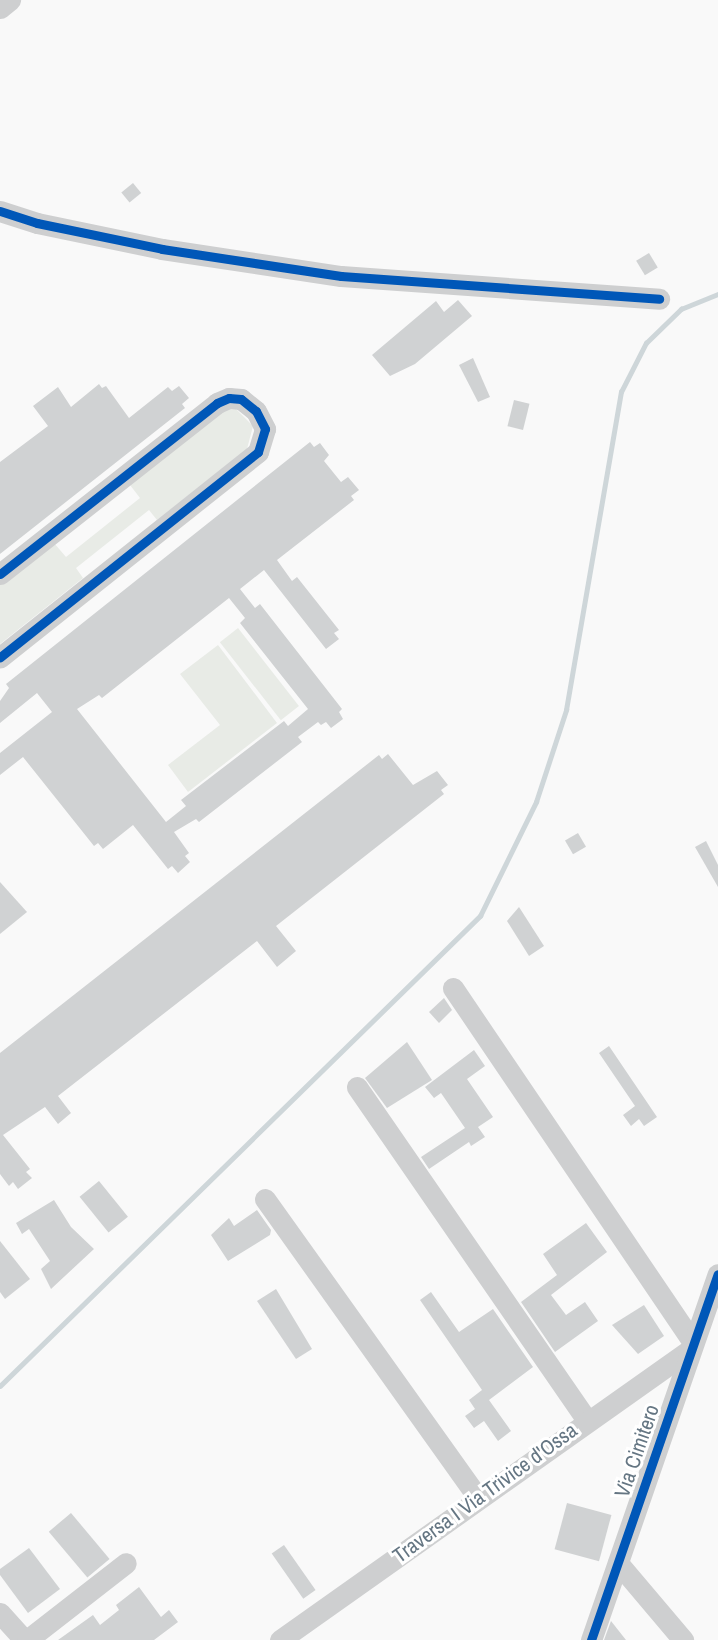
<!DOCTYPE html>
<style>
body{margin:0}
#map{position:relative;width:718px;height:1640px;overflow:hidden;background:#f9f9f9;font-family:"Archivo Narrow",sans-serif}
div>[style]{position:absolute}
.green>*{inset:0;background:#e8ebe6;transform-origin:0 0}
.stream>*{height:4.5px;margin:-2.25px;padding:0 2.25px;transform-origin:2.25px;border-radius:2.25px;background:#ced6d9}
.building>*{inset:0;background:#d0d2d3;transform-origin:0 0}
.minor>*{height:21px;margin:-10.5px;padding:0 10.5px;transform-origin:10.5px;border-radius:10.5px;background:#cecfd0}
.cycleway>*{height:9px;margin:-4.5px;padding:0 4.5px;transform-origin:4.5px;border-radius:4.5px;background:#0057b8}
span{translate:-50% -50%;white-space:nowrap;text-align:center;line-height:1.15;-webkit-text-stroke:6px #fff;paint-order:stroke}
.street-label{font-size:21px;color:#657683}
</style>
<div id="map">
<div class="green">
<div style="clip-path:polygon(236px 409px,253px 426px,247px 449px,157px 520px,149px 510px,76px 568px,83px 578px,0 644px,0 585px,54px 543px,66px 557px,140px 498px,130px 485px,223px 410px)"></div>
<div style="left:238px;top:628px;width:99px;height:23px;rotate:52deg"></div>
<div style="clip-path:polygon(218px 645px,277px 723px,188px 792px,168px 765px,220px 725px,180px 674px)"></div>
</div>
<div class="stream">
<div style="left:0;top:1386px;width:672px;rotate:-44.4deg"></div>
<div style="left:480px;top:916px;width:127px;rotate:-63.8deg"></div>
<div style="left:536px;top:802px;width:97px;rotate:-71.9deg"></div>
<div style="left:566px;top:710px;width:323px;rotate:-80.2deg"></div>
<div style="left:621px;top:392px;width:55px;rotate:-63deg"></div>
<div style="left:646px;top:343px;width:49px;rotate:-44.2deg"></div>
<div style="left:681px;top:309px;width:40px;rotate:-22deg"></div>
</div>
<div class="building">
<div style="left:133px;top:183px;width:13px;height:15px;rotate:51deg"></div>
<div style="left:649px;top:253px;width:17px;height:15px;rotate:59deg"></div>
<div style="clip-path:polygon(458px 300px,472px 316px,415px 364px,390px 376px,372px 355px,436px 301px,444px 312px)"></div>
<div style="clip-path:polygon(473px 358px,490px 397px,478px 402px,459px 365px)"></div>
<div style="clip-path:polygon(99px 384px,102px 388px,106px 386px,129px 418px,168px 387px,172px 391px,179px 386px,189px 398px,182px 404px,185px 408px,0 554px,0 462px,48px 426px,33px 406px,58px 387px,71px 407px)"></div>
<div style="left:514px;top:400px;width:16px;height:27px;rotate:14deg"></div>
<div style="clip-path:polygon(evenodd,310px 442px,314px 447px,320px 443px,329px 455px,324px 461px,341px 482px,348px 477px,359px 490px,351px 496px,354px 500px,277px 560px,292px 581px,297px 577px,339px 630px,334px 633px,339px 639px,326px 649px,264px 570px,240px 589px,255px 608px,260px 604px,342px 709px,339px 712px,343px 719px,331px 728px,326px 722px,321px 725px,318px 722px,298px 737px,302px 742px,199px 822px,196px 819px,174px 832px,189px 853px,185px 856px,190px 862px,178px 873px,172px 866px,168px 869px,133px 825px,103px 849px,98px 843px,94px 846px,23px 757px,0 775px,0 753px,52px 712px,37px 693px,0 723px,0 701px,9px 688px,6px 684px,310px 442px,229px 598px,245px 618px,240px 623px,308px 709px,288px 726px,284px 721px,181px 800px,186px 806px,166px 822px,77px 709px,99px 695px,102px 698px,229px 598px)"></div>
<div style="clip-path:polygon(388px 754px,413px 785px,437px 771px,448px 785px,441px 790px,444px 794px,276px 926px,296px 951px,277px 967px,257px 941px,58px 1096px,71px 1113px,58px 1124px,45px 1107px,3px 1135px,30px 1169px,26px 1172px,32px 1178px,18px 1189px,13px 1182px,9px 1186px,0 1174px,0 1053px,379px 755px,382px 759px)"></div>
<div style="left:578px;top:833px;width:16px;height:15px;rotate:60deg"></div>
<div style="clip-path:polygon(706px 841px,718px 865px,718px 887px,695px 847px)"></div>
<div style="clip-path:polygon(0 882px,27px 912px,0 934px)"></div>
<div style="clip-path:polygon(519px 907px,544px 946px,529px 956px,507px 921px)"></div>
<div style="clip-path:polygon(444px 998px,452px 1010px,439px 1023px,429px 1012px)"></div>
<div style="clip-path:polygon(407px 1042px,432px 1080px,387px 1108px,365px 1078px)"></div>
<div style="clip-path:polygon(609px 1046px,657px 1117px,644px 1126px,639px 1119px,631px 1126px,623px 1115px,635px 1106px,599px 1053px)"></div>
<div style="clip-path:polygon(474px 1050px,485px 1066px,467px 1079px,493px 1117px,478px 1127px,485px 1137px,471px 1146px,469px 1142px,429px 1169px,421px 1157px,465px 1128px,441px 1093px,434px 1098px,425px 1087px)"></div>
<div style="left:99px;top:1181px;width:46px;height:25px;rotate:51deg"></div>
<div style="clip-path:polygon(54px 1200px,71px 1227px,94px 1249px,51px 1289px,41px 1269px,50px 1261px,29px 1229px,22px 1234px,16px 1223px)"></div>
<div style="clip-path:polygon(257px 1210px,271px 1230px,270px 1235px,228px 1261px,211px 1235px,229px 1218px,234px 1226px)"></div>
<div style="clip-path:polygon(586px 1223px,607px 1252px,551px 1295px,566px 1315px,585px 1302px,598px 1321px,555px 1352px,521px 1302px,557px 1275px,543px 1254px)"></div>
<div style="clip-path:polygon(0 1241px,30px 1279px,5px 1299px,0 1292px)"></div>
<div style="clip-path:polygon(276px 1289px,312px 1349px,296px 1359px,257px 1301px)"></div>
<div style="clip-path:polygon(431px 1292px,459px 1332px,493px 1309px,533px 1367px,489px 1400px,511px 1431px,498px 1441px,484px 1421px,474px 1428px,465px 1416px,475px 1409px,469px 1400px,482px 1390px,420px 1300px)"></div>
<div style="clip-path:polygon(644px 1305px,664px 1336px,638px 1354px,612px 1325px)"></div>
<div style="left:567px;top:1503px;width:46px;height:48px;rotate:15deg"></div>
<div style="left:71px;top:1513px;width:60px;height:29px;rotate:50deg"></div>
<div style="left:284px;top:1545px;width:55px;height:15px;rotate:55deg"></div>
<div style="clip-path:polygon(29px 1548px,60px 1589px,28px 1613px,0 1575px,0 1569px)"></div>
<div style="clip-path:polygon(139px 1587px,161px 1617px,169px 1610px,178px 1622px,154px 1640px,58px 1640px,93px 1615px,100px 1625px,119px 1610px,116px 1605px)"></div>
<div style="clip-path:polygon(611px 1621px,626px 1640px,604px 1640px)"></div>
</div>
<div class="minor">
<div style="left:0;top:8px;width:13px;rotate:-39deg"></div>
<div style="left:0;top:211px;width:39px;rotate:18deg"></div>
<div style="left:37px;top:223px;width:128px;rotate:11.7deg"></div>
<div style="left:162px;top:249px;width:181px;rotate:8.6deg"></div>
<div style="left:341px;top:276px;width:319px;rotate:4.1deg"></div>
<div style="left:0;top:574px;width:276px;rotate:-38.2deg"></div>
<div style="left:217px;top:403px;width:13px;rotate:-23deg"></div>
<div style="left:229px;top:398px;width:12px;rotate:5deg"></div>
<div style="left:241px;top:399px;width:19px;rotate:39deg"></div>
<div style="left:256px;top:411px;width:20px;rotate:63deg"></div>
<div style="left:265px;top:429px;width:24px;rotate:107deg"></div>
<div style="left:258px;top:452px;width:330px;rotate:141.5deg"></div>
<div style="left:453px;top:988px;width:428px;rotate:55.9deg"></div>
<div style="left:357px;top:1087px;width:406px;rotate:55.4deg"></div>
<div style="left:265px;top:1199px;width:367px;rotate:54.5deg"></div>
<div style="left:618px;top:1563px;width:101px;rotate:49.8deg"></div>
<div style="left:0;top:1613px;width:36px;rotate:48deg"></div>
<div style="left:27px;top:1640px;width:125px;rotate:-37.9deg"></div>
<div style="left:280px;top:1640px;width:504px;rotate:-35.3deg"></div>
<div style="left:591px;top:1640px;width:387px;rotate:-70.9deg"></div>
</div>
<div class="cycleway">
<div style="left:0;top:211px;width:39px;rotate:18deg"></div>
<div style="left:37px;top:223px;width:128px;rotate:11.7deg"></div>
<div style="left:162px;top:249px;width:181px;rotate:8.6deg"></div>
<div style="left:341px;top:276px;width:319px;rotate:4.1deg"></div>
<div style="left:0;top:574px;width:276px;rotate:-38.2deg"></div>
<div style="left:217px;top:403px;width:13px;rotate:-23deg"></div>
<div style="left:229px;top:398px;width:12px;rotate:5deg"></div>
<div style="left:241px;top:399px;width:19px;rotate:39deg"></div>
<div style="left:256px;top:411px;width:20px;rotate:63deg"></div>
<div style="left:265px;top:429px;width:24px;rotate:107deg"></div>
<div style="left:258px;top:452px;width:330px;rotate:141.5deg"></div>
<div style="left:591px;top:1640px;width:387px;rotate:-70.9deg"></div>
</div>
<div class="street-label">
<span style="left:637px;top:1451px;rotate:-71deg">Via Cimitero</span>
<span style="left:485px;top:1493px;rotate:-36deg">Traversa I Via Trivice d'Ossa</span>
</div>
</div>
